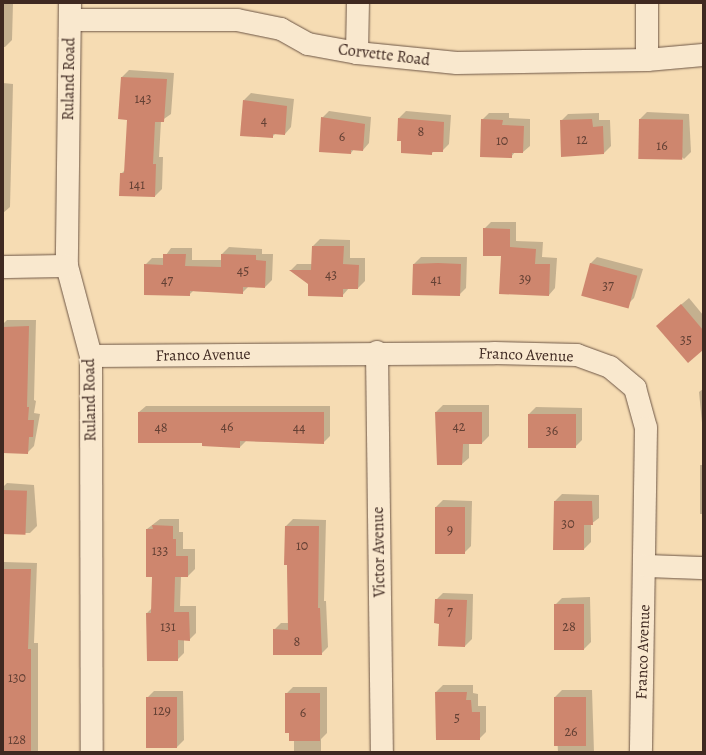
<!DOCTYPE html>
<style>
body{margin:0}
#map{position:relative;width:706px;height:755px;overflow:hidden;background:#f6dcb3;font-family:Alegreya,serif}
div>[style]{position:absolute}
.shadow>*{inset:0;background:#0003;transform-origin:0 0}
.building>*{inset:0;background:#ce866e;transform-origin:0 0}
.roads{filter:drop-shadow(0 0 1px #6d5646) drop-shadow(0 0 1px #6d5646)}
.street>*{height:22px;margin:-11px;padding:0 11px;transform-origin:11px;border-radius:11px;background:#f9e8ce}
span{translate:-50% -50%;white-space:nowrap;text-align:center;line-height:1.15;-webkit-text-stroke:4px #f9e8ce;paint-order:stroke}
.number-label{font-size:14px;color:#634034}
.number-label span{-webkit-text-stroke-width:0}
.street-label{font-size:16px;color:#3f2921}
.frame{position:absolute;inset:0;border:4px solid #3f2921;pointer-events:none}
</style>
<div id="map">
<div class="shadow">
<div style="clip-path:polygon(3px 3px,13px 3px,12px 40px,5px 47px,3px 47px)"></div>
<div style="clip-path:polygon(432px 3px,452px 3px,450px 4px)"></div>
<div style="clip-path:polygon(129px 70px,174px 73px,171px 114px,161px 121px,159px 157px,163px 157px,162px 189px,155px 196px,121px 174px,126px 169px,128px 119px,119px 119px,122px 77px)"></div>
<div style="clip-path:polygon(3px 83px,13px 84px,10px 207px,3px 213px)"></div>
<div style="clip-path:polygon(251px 93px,294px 99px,291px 127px,285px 134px,276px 133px,272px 137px,244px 100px)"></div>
<div style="clip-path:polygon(329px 111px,371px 117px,369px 143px,363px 150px,354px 149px,351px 153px,322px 118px)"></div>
<div style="clip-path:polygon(406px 111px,451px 115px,449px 144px,442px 151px,434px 151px,431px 154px,399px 118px)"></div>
<div style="clip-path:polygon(647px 112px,689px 114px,691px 152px,684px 159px,640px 119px)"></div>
<div style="clip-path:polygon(489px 113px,509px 113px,509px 118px,530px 119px,530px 146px,523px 152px,515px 152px,511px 157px,482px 120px)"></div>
<div style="clip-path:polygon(599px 113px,599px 120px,610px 120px,611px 146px,604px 153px,561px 121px,568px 114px)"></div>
<div style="clip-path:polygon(491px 222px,516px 222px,516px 241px,543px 242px,542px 257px,557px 258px,555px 288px,549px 295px,502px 255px,484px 229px)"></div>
<div style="clip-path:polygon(320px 239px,350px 240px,350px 258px,365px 258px,365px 281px,358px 288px,349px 288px,342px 296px,309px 283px,291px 270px,297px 264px,312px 264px,313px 246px)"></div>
<div style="clip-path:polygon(229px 247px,262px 249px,262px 254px,273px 254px,272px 280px,265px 287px,249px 286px,242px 293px,193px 291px,189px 295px,145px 265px,152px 258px,164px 258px,171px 248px,192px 248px,192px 260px,222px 260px,222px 254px)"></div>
<div style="clip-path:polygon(421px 257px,467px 257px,466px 288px,459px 295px,414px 264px)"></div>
<div style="clip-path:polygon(597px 257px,643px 269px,634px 298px,627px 305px,590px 264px)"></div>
<div style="clip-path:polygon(689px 298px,703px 315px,703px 348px,664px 319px)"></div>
<div style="clip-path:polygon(7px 320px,36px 320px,34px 400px,36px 401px,34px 413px,40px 414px,34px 446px,27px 453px,3px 452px,3px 324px)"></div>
<div style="clip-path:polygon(703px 389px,703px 433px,699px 392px)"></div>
<div style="clip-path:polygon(443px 405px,489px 405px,489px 436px,482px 443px,469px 443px,469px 458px,462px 464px,436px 412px)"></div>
<div style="clip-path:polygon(146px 406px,330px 406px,330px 436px,323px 443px,246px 441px,240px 447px,203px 442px,139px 412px)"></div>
<div style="clip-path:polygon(536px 407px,582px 408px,582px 440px,575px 447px,529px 414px)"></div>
<div style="left:703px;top:465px;width:49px;height:3px;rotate:90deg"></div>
<div style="clip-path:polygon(7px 483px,34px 485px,37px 526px,30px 533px,3px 533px,3px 487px)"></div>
<div style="clip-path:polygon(562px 494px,599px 495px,599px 518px,591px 524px,591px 542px,584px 549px,555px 501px)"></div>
<div style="clip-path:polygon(443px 500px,472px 501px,471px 546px,464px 553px,436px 507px)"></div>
<div style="clip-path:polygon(160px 519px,179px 519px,179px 532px,183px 532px,183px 549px,195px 549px,195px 569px,188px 576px,181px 576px,180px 606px,196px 606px,196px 633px,189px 640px,184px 640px,184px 653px,177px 660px,147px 613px,152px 608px,153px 576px,147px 529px)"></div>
<div style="clip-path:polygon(293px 519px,326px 520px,324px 601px,326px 601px,328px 647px,321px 654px,274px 630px,281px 623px,289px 623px,286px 526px)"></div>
<div style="clip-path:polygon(4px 562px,37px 563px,34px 643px,38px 643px,38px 752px,3px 752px)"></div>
<div style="clip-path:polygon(443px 593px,473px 594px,472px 639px,465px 646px,440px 623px,436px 600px)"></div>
<div style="clip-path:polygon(590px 597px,591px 642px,584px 649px,555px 605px,562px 598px)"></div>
<div style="clip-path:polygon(443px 685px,473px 685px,473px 693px,478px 694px,478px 706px,486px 706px,486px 732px,479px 739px,437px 739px,436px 692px)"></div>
<div style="clip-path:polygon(293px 687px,327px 687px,327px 733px,321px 739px,321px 752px,294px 752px,294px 740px,286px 694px)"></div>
<div style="clip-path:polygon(562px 690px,592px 690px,594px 752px,558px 752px,555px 697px)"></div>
<div style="clip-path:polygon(154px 691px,183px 691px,184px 740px,177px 747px,148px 747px,147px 698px)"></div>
</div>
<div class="building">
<div style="clip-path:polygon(121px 77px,167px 79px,164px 122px,155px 122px,153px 164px,156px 164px,155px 197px,119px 196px,120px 173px,124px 173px,127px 120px,118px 119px)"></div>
<div style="clip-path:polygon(243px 100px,287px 106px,285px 135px,273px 134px,273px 138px,240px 136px)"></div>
<div style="clip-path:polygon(321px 117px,365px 124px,363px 151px,351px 150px,351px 154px,319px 152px)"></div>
<div style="clip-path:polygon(398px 118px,444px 122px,443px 152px,432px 152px,432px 155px,401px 153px,401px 141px,397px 141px)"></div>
<div style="clip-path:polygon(481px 119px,503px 120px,502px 125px,524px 126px,523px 153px,512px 153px,512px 158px,480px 157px)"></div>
<div style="clip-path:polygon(592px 119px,593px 127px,603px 126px,604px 154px,561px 157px,560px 120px)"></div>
<div style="left:639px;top:119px;width:44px;height:40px;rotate:1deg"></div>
<div style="clip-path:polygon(483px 228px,510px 229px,510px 247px,536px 249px,535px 264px,550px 264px,549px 296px,499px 294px,501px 256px,483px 256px)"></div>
<div style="clip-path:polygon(312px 246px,344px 246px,343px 264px,359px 265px,358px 289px,343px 289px,343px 297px,308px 296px,308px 284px,289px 270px,311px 270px)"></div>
<div style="clip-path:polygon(163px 254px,186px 254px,185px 266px,221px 267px,221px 254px,256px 255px,256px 260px,266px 261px,265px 288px,243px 287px,243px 294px,190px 291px,190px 296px,144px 295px,144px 264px,163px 265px)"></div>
<div style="clip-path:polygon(438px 263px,461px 264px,460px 296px,412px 295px,413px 264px)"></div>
<div style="left:590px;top:263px;width:49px;height:34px;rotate:15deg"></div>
<div style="clip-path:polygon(681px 304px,703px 330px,703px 350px,688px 363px,656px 326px)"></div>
<div style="clip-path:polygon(29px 326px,27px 407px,29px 407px,28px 420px,34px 420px,33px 437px,29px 437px,28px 454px,3px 453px,3px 327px)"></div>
<div style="clip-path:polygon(138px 412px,324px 412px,324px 444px,240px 441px,240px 448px,202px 446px,202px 443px,138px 443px)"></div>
<div style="clip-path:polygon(435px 412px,482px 412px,482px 444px,463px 444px,462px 465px,437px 465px)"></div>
<div style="left:528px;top:414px;width:48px;height:34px"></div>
<div style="left:3px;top:490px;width:24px;height:44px;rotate:2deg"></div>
<div style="clip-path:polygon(554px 501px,592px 501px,593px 525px,584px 525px,584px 550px,553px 550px)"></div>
<div style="left:435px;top:507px;width:30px;height:47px"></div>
<div style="clip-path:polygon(152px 525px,173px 526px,173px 539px,176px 539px,176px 556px,188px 556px,188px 577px,175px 577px,174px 612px,189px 612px,190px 641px,178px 640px,178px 661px,147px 661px,146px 613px,151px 613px,152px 577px,146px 577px,146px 529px,153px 529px)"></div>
<div style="clip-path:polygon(285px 526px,319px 526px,318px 608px,320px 608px,322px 655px,273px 655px,273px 629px,288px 630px,287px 565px,284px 565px)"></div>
<div style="clip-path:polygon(3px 569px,31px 569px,28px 649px,31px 649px,31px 752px,3px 752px)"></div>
<div style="clip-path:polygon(435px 599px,467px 600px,465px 647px,438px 646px,439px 624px,434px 623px)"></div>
<div style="left:554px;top:604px;width:30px;height:46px"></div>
<div style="clip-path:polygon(435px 692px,467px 692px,466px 700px,471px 700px,472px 712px,480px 712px,480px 740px,436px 740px)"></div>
<div style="clip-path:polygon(285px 693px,320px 693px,320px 741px,289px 741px,289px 733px,285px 733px)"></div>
<div style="left:177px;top:697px;width:51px;height:31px;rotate:90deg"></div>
<div style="left:554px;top:697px;width:32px;height:49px"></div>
</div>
<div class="roads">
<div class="street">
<div style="left:70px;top:3px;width:263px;rotate:90.7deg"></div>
<div style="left:67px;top:266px;width:93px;rotate:75.1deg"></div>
<div style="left:91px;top:356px;width:396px;rotate:89.9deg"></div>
<div style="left:647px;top:3px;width:57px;rotate:90deg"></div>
<div style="left:70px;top:20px;width:167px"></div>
<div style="left:237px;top:20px;width:45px;rotate:11.6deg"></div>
<div style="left:281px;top:29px;width:31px;rotate:29deg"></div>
<div style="left:308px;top:44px;width:50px;rotate:10.4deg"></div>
<div style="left:357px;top:53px;width:100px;rotate:5.7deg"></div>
<div style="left:457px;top:63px;width:190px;rotate:-0.9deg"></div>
<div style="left:647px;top:60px;width:56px;rotate:-5.1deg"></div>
<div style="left:357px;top:53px;width:50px;rotate:-88.9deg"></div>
<div style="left:3px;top:267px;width:64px;rotate:-0.9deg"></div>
<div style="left:377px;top:352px;width:400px;rotate:89.3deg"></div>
<div style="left:91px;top:356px;width:403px;rotate:-0.4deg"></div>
<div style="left:494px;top:353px;width:83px;rotate:1.4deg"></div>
<div style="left:577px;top:355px;width:35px;rotate:20deg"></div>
<div style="left:610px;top:367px;width:33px;rotate:40deg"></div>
<div style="left:635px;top:388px;width:41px;rotate:74.6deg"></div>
<div style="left:646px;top:428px;width:324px;rotate:90.9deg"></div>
<div style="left:645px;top:566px;width:58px;rotate:2deg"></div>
</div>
</div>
<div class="number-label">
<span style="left:143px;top:99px">143</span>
<span style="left:264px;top:121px">4</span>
<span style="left:421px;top:132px">8</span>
<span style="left:342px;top:137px">6</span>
<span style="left:582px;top:140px">12</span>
<span style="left:502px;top:141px">10</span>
<span style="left:662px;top:146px">16</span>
<span style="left:137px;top:185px">141</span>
<span style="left:243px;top:271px">45</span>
<span style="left:331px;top:275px">43</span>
<span style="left:525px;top:279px">39</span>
<span style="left:436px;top:280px">41</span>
<span style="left:167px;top:281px">47</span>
<span style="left:608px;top:286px">37</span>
<span style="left:686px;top:340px">35</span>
<span style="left:227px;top:427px">46</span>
<span style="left:459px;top:427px">42</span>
<span style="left:161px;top:428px">48</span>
<span style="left:299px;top:428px">44</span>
<span style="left:552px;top:431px">36</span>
<span style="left:568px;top:524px">30</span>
<span style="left:450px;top:530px">9</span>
<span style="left:302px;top:546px">10</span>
<span style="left:160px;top:551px">133</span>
<span style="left:450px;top:612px">7</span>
<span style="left:168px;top:627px">131</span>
<span style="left:569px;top:627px">28</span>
<span style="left:297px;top:642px">8</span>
<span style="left:17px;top:678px">130</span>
<span style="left:162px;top:711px">129</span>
<span style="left:303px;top:713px">6</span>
<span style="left:457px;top:718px">5</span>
<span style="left:571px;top:732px">26</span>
<span style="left:17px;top:740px">128</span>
</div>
<div class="street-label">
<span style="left:384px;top:55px;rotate:7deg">Corvette Road</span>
<span style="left:69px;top:79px;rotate:-89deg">Ruland Road</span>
<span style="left:203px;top:355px;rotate:-1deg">Franco Avenue</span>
<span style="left:526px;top:355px;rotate:2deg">Franco Avenue</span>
<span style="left:90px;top:400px;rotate:-91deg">Ruland Road</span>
<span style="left:379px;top:552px;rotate:-91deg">Victor Avenue</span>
<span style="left:643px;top:652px;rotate:-88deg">Franco Avenue</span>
</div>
<div class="frame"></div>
</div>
